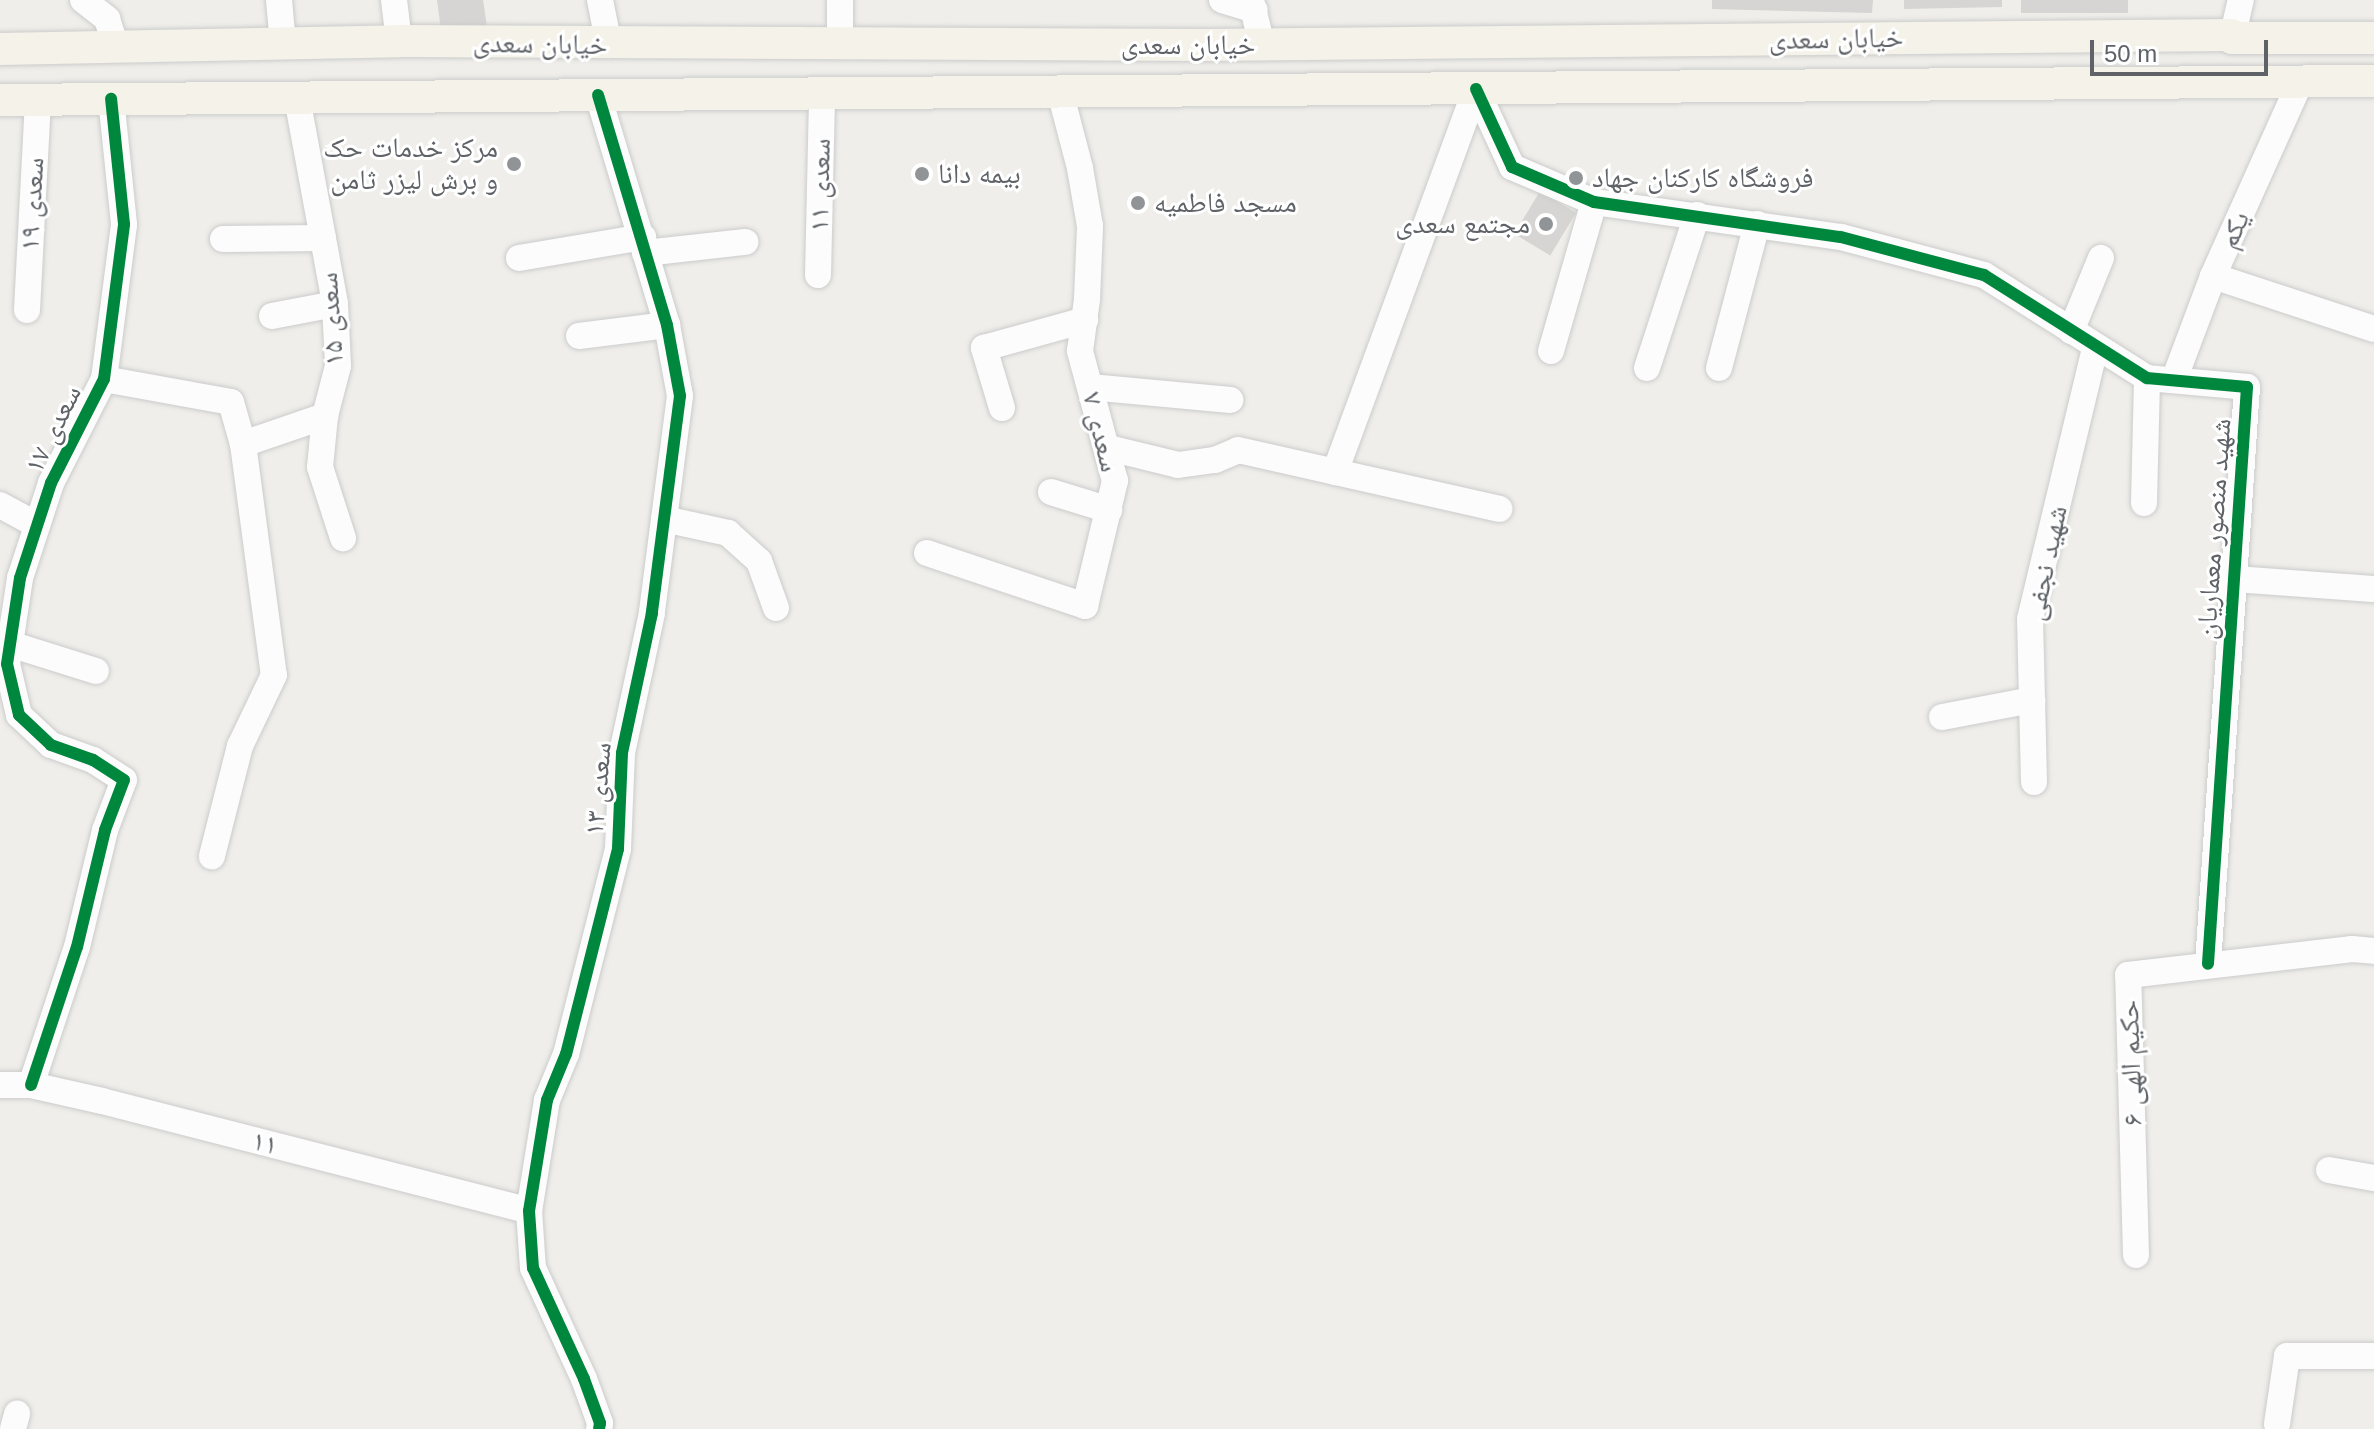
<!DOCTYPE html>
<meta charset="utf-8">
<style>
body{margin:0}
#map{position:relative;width:2374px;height:1429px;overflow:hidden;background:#efeeea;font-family:Helvetica,"Noto Naskh Arabic",sans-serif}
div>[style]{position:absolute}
.building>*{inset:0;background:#d6d5d3;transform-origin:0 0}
.roads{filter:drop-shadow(0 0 2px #cbcccc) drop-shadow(0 0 2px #cbcccc)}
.minor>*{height:26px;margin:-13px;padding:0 13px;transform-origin:13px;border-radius:13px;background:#fdfcfc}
.major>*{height:32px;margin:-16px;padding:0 16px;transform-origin:16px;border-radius:16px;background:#f4f2e9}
.cycleway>*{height:12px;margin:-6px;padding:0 6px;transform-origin:6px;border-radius:6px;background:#00873e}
.dots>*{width:22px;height:22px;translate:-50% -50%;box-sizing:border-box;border:4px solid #fff;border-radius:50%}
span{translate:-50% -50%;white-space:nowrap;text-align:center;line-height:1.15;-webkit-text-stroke:6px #fff;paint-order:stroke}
.street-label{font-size:28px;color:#5f6368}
.poi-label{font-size:28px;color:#5f6368}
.right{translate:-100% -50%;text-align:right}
.left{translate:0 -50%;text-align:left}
.scale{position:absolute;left:2090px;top:40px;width:178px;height:36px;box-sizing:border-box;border:4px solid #5f6368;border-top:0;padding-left:10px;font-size:24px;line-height:28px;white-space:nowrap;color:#5f6368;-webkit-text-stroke:6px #fff;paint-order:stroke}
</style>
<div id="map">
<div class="building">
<div style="clip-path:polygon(437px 0,483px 0,489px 39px,442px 38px)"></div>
<div style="clip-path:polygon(1712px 0,1873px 0,1872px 13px,1712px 9px)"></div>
<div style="clip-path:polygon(1904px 0,2002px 0,2002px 7px,1904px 9px)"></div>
<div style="left:2021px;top:0;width:107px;height:13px"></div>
<div style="left:1540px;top:191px;width:42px;height:50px;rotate:31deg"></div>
</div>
<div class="roads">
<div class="minor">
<div style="left:83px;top:0;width:31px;rotate:38deg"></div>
<div style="left:107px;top:19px;width:29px;rotate:72deg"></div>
<div style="left:279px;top:0;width:44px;rotate:84.8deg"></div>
<div style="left:394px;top:0;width:41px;rotate:83deg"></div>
<div style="left:600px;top:0;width:46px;rotate:78.7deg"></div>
<div style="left:840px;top:0;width:44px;rotate:90deg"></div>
<div style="left:1222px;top:0;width:34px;rotate:17deg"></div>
<div style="left:1251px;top:0;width:46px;rotate:76.3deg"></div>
<div style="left:2232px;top:38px;width:39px;rotate:-77deg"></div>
<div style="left:1476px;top:89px;width:86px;rotate:65.2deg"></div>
<div style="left:1512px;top:167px;width:89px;rotate:23.1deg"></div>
<div style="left:1594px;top:202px;width:249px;rotate:8.1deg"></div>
<div style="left:1841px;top:237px;width:148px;rotate:14.9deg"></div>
<div style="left:1984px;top:275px;width:193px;rotate:32.3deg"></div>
<div style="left:2147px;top:378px;width:100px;rotate:5.1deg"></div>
<div style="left:2247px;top:387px;width:578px;rotate:93.87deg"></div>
<div style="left:598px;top:95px;width:240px;rotate:73.3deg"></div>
<div style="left:667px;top:325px;width:72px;rotate:79.6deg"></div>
<div style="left:680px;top:396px;width:219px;rotate:97.4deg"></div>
<div style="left:652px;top:613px;width:143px;rotate:102.1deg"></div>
<div style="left:622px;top:753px;width:96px;rotate:92.4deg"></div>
<div style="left:618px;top:849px;width:211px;rotate:104.2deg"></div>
<div style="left:566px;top:1054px;width:50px;rotate:112.4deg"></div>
<div style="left:547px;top:1100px;width:112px;rotate:99.2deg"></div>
<div style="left:529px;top:1211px;width:57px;rotate:86deg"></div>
<div style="left:533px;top:1268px;width:122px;rotate:65.3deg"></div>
<div style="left:584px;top:1379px;width:47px;rotate:70deg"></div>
<div style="left:600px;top:1423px;width:6px;rotate:99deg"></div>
<div style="left:297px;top:98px;width:209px;rotate:79.5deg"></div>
<div style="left:335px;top:304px;width:62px;rotate:87.2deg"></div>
<div style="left:338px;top:366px;width:52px;rotate:104.6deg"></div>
<div style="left:325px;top:416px;width:51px;rotate:95.6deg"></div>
<div style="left:320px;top:467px;width:75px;rotate:72.1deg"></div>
<div style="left:223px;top:239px;width:100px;rotate:-0.6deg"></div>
<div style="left:645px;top:253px;width:101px;rotate:-6.3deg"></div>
<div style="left:519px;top:258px;width:126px;rotate:-9.6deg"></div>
<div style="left:818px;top:275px;width:181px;rotate:-88.7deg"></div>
<div style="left:2213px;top:276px;width:169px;rotate:18.2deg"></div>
<div style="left:27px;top:310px;width:211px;rotate:-87deg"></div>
<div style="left:272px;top:316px;width:64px;rotate:-10.8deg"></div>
<div style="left:2071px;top:331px;width:79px;rotate:-67.7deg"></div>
<div style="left:579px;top:336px;width:89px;rotate:-7.1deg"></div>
<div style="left:1551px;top:351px;width:155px;rotate:-73.9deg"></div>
<div style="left:1647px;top:368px;width:161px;rotate:-71.9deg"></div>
<div style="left:1719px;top:368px;width:149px;rotate:-75.2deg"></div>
<div style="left:104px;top:379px;width:129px;rotate:10.3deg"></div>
<div style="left:231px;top:402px;width:44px;rotate:74.1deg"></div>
<div style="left:243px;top:444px;width:233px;rotate:82.4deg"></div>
<div style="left:274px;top:675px;width:79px;rotate:115.6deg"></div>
<div style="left:240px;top:746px;width:114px;rotate:104.3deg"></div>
<div style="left:2174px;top:380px;width:111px;rotate:-69.4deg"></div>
<div style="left:2213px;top:276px;width:213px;rotate:-65.8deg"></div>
<div style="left:1090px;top:387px;width:141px;rotate:5.3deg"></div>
<div style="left:1002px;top:408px;width:63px;rotate:-106.7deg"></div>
<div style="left:984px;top:348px;width:105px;rotate:-15.5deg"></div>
<div style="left:243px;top:444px;width:87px;rotate:-18.9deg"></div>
<div style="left:1109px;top:448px;width:71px;rotate:13.8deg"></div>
<div style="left:1178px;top:465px;width:37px;rotate:-8deg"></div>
<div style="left:1215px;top:460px;width:25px;rotate:-23deg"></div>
<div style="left:1238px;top:450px;width:268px;rotate:12.7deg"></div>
<div style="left:1335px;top:472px;width:408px;rotate:-69.8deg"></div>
<div style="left:1051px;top:492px;width:61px;rotate:17.2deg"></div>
<div style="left:2144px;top:503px;width:125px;rotate:-88.6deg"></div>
<div style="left:0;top:505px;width:42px;rotate:28.4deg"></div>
<div style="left:664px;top:519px;width:66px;rotate:12.3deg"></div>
<div style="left:728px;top:533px;width:42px;rotate:42.1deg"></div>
<div style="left:759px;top:561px;width:50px;rotate:70.1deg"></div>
<div style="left:927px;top:553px;width:167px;rotate:18.5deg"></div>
<div style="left:1085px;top:606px;width:129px;rotate:-76.5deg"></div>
<div style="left:1115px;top:481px;width:135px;rotate:-105.1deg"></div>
<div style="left:1080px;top:351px;width:52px;rotate:-82.3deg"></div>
<div style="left:1087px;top:299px;width:73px;rotate:-87.6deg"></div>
<div style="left:1090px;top:226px;width:59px;rotate:-99.8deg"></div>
<div style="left:1080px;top:168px;width:79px;rotate:-104.7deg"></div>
<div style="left:2234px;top:579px;width:140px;rotate:4.1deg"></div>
<div style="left:10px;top:644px;width:90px;rotate:17.4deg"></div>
<div style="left:1942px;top:717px;width:92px;rotate:-10.7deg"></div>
<div style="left:2034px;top:782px;width:163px;rotate:-91.4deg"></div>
<div style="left:2030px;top:619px;width:279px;rotate:-76.5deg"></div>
<div style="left:0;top:1085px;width:31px"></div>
<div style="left:31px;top:1085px;width:73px;rotate:12.7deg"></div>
<div style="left:102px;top:1101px;width:441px;rotate:14.4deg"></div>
<div style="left:31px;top:1085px;width:145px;rotate:-71.6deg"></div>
<div style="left:77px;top:947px;width:120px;rotate:-76.5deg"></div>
<div style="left:105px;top:830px;width:53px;rotate:-69.2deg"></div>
<div style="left:124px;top:780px;width:37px;rotate:-147deg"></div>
<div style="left:93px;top:760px;width:45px;rotate:-160.3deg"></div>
<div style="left:51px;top:745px;width:44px;rotate:-136.8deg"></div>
<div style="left:19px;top:715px;width:52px;rotate:-103.2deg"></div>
<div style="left:7px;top:664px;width:87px;rotate:-81.4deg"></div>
<div style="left:20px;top:578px;width:100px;rotate:-71.9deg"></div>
<div style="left:51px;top:483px;width:117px;rotate:-63deg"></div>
<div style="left:104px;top:379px;width:156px;rotate:-82.6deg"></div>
<div style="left:124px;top:224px;width:126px;rotate:-95.9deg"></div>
<div style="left:2329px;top:1170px;width:46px;rotate:10.1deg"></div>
<div style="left:2136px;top:1255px;width:280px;rotate:-91.6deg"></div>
<div style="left:2128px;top:975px;width:226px;rotate:-6.6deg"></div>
<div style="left:2352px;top:949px;width:22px;rotate:5deg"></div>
<div style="left:2277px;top:1424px;width:69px;rotate:-81.6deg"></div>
<div style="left:2287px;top:1356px;width:87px"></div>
<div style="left:13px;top:1429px;width:16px;rotate:-75deg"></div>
</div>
<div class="major">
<div style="left:0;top:49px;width:399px;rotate:-1.1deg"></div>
<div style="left:399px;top:41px;width:807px;rotate:0.28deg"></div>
<div style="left:1206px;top:45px;width:1025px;rotate:-0.56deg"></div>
<div style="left:2231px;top:35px;width:3px;rotate:72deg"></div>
<div style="left:2232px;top:38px;width:142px"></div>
<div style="left:0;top:100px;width:2374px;rotate:-0.46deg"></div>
</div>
</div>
<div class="cycleway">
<div style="left:1476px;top:89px;width:86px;rotate:65.2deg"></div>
<div style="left:1512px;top:167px;width:89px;rotate:23.1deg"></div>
<div style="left:1594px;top:202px;width:249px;rotate:8.1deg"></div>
<div style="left:1841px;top:237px;width:148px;rotate:14.9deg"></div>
<div style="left:1984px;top:275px;width:193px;rotate:32.3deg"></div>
<div style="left:2147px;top:378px;width:100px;rotate:5.1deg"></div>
<div style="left:2247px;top:387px;width:578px;rotate:93.87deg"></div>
<div style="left:598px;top:95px;width:240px;rotate:73.3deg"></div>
<div style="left:667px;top:325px;width:72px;rotate:79.6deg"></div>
<div style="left:680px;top:396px;width:219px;rotate:97.4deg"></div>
<div style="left:652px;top:613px;width:143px;rotate:102.1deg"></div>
<div style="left:622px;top:753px;width:96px;rotate:92.4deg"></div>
<div style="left:618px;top:849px;width:211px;rotate:104.2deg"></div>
<div style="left:566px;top:1054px;width:50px;rotate:112.4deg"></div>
<div style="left:547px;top:1100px;width:112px;rotate:99.2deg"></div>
<div style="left:529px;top:1211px;width:57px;rotate:86deg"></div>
<div style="left:533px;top:1268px;width:122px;rotate:65.3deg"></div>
<div style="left:584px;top:1379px;width:47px;rotate:70deg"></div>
<div style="left:600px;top:1423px;width:6px;rotate:99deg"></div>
<div style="left:31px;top:1085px;width:145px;rotate:-71.6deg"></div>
<div style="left:77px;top:947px;width:120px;rotate:-76.5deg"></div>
<div style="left:105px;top:830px;width:53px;rotate:-69.2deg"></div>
<div style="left:124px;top:780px;width:37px;rotate:-147deg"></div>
<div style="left:93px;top:760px;width:45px;rotate:-160.3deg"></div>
<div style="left:51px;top:745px;width:44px;rotate:-136.8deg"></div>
<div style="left:19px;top:715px;width:52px;rotate:-103.2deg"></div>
<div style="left:7px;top:664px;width:87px;rotate:-81.4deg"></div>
<div style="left:20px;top:578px;width:100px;rotate:-71.9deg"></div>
<div style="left:51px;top:483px;width:117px;rotate:-63deg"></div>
<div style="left:104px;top:379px;width:156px;rotate:-82.6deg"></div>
<div style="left:124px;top:224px;width:126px;rotate:-95.9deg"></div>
</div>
<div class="dots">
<div style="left:514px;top:164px;background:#919496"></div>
<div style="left:922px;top:174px;background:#919496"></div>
<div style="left:1576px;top:178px;background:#919496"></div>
<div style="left:1138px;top:203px;background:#919496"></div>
<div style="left:1546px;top:224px;background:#919496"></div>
</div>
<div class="street-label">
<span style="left:1836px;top:39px;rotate:-1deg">خیابان سعدی</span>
<span style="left:540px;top:44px;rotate:1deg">خیابان سعدی</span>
<span style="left:1188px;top:45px">خیابان سعدی</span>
<span style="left:820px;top:185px;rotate:-89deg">سعدی ۱۱</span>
<span style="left:32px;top:204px;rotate:-87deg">سعدی ۱۹</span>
<span style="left:2234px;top:230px;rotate:-66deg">یکم</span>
<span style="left:331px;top:319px;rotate:-94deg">سعدی ۱۵</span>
<span style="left:53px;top:429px;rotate:-64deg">سعدی ۱۷</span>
<span style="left:1101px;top:432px;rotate:76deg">سعدی ۷</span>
<span style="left:2214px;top:529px;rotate:-86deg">شهید منصور معماریان</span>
<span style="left:2046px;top:563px;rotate:-78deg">شهید نجفی</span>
<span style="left:598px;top:789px;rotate:-85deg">سعدی ۱۳</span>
<span style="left:2131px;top:1063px;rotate:-92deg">حکیم الهی ۶</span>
<span style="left:265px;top:1143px;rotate:14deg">۱۱</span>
</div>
<div class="poi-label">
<span class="right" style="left:498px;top:164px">مرکز خدمات حک<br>و برش لیزر ثامن</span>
<span class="left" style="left:938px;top:174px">بیمه دانا</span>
<span class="left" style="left:1592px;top:178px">فروشگاه کارکنان جهاد</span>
<span class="left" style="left:1154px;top:203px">مسجد فاطمیه</span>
<span class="right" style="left:1530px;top:224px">مجتمع سعدی</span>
</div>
<div class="scale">50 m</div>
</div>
